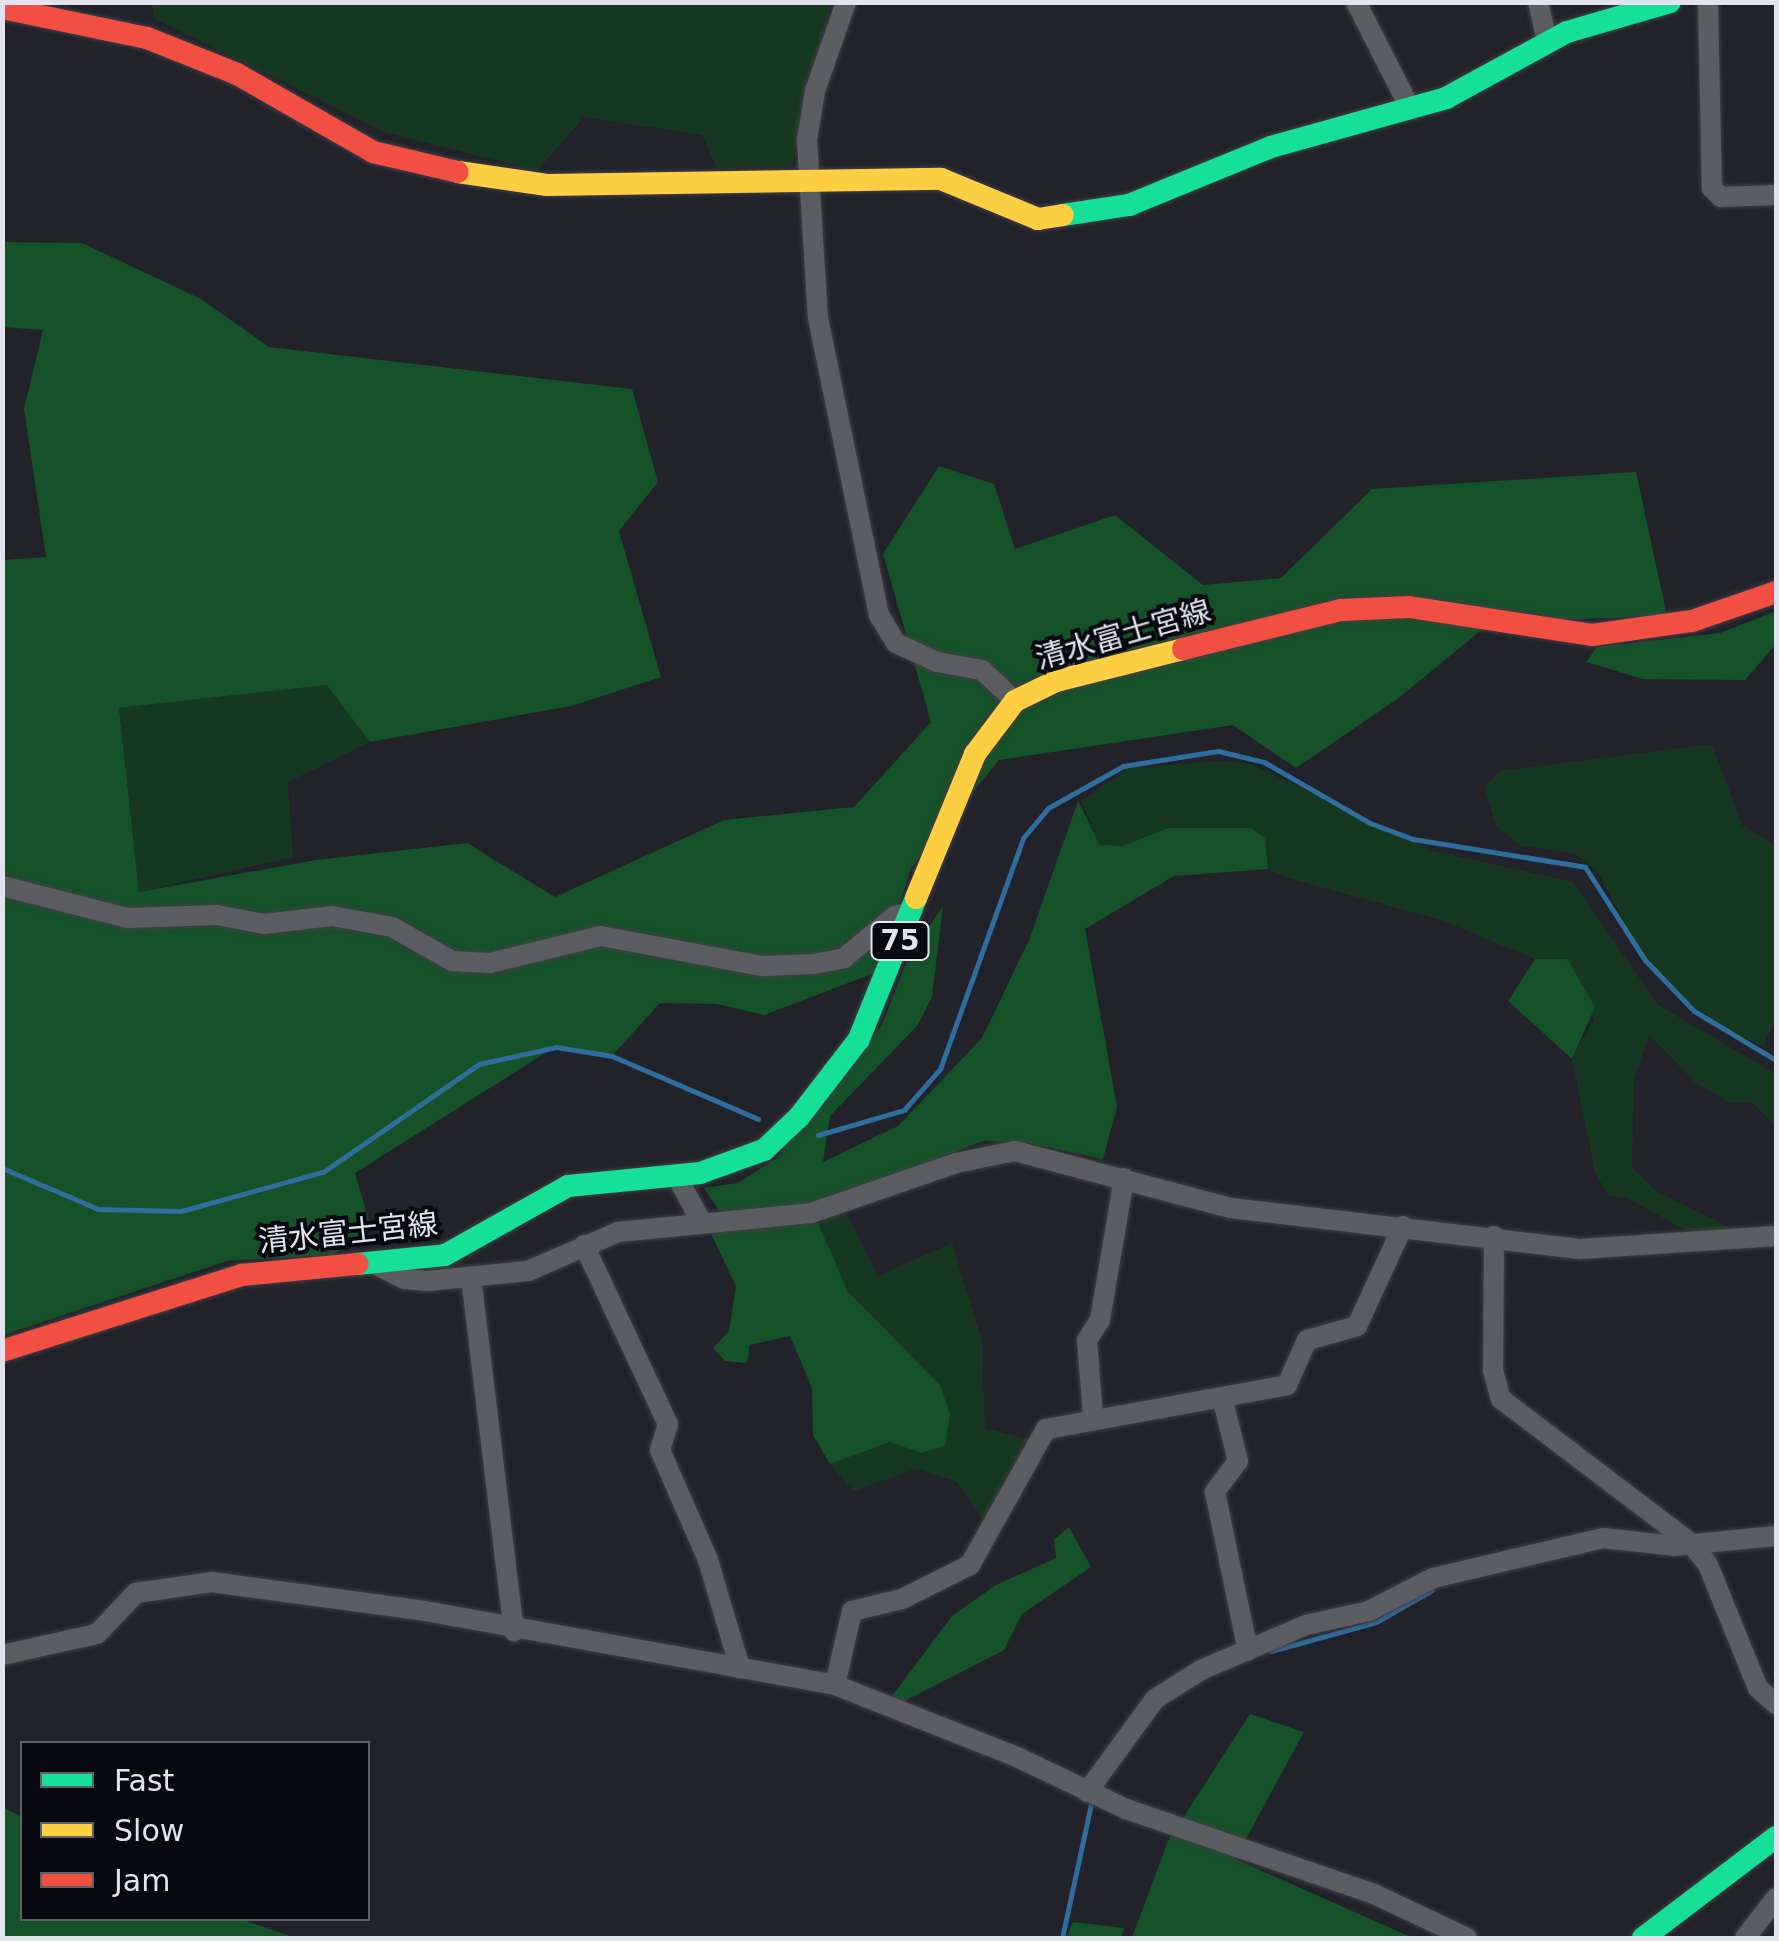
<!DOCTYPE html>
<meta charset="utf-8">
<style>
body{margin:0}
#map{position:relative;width:1779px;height:1941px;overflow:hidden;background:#21222a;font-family:"DejaVu Sans","Noto Sans JP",sans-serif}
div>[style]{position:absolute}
.green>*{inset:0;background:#173820}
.forest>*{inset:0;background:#155227}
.stream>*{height:5px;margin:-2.5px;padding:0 2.5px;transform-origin:2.5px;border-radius:2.5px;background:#2e6d9c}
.roads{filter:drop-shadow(0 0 2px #3f3f46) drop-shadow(0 0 2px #3f3f46)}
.street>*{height:20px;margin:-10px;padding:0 10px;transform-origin:10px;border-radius:10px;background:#5c5d63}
.fast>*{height:22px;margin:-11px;padding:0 11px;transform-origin:11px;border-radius:11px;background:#16e098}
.slow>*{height:22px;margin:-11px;padding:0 11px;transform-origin:11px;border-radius:11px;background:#ffcf43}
.jam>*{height:22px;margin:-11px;padding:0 11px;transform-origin:11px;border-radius:11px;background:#f24e42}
span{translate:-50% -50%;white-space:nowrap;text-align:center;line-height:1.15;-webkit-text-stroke:8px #080910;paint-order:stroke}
.shield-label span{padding:2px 8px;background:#080910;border:2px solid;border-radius:8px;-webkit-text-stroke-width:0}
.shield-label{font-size:28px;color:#e2e3ee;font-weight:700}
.street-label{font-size:30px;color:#e2e3ee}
.frame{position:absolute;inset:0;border:5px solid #e2e3ee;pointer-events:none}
.legend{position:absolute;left:20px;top:1741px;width:350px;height:180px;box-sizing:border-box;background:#080910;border:2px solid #5f6069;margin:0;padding:12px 18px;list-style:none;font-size:30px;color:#e2e3ee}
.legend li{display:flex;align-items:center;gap:20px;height:50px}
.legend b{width:50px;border:2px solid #5f6069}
</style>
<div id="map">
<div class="green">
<div style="clip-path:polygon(153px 3px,831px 3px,792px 166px,717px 168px,702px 135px,584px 117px,537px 171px,385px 132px,153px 18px)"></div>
<div style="clip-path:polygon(327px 685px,362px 723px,370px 742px,288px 782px,293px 857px,139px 892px,119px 708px)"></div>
<div style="clip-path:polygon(1712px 744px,1742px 825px,1776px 846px,1776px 1019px,1763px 1046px,1706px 1022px,1648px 967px,1598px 872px,1574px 853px,1522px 846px,1496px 826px,1485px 787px,1499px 771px)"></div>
<div style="clip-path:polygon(1223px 761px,1251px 764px,1434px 851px,1573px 882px,1658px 1005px,1776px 1074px,1776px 1126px,1752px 1102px,1729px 1102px,1696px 1083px,1649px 1035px,1634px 1079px,1632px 1167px,1656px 1191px,1739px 1232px,1693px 1234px,1627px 1198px,1608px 1195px,1595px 1172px,1572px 1059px,1594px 1020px,1567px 959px,1535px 959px,1441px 920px,1288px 878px,1268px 869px,1265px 838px,1251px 828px,1168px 828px,1123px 846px,1100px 845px,1081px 801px,1128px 768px)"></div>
<div style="clip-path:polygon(845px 1211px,878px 1276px,952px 1243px,982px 1341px,985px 1428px,1034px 1441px,984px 1521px,957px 1482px,916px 1469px,853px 1491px,830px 1464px,890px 1442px,921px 1453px,945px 1446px,940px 1385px,847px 1292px,818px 1223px)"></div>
</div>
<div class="forest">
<div style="clip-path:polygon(3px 242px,82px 243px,201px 299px,269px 347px,632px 389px,658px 482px,619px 531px,661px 677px,571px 706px,370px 742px,327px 685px,119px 708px,139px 892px,316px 860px,467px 843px,555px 897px,724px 820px,854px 807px,931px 722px,883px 554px,939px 466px,994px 484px,1015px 549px,1115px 515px,1203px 585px,1281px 578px,1372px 489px,1636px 472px,1667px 616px,1491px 622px,1400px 697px,1296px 768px,1233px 725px,999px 760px,911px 868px,877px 972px,764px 1015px,717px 1004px,660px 1003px,612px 1056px,555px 1047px,355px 1173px,371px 1228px,333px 1255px,227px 1261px,3px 1335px,3px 560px,46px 557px,24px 409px,43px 330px,3px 327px)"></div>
<div style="clip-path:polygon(1776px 611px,1776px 644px,1745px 680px,1643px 679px,1586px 662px,1597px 647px,1720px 633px)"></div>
<div style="clip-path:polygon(1078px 801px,1100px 845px,1123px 846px,1168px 828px,1251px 828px,1265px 838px,1268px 869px,1174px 876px,1085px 929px,1117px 1107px,1103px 1159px,1024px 1142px,983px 1141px,833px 1198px,764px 1214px,719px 1211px,704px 1188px,738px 1183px,777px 1158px,882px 1025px,908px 958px,943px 906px,932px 997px,918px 1025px,830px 1116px,823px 1162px,898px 1126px,982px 1038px,1029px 940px)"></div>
<div style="clip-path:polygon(1535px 959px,1567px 959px,1595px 1007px,1572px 1059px,1508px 1001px)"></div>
<div style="clip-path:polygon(818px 1223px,848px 1292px,940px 1385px,950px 1414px,945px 1446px,921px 1453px,890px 1442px,830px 1464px,813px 1435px,812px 1388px,790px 1336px,750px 1345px,747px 1363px,725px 1361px,713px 1348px,729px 1331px,736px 1286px,710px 1232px)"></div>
<div style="clip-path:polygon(1069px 1527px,1091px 1567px,1022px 1614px,1004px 1650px,899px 1704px,886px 1704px,952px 1616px,996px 1585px,1056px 1558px,1054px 1540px)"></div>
<div style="clip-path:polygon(1250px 1714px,1304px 1732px,1235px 1859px,1413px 1938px,1132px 1938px,1168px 1841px)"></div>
<div style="clip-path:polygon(3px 1807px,22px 1817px,22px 1918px,240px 1919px,296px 1938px,3px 1938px)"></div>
<div style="clip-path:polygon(1073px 1922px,1124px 1928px,1121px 1938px,1066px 1938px)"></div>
</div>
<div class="stream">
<div style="left:818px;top:1135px;width:90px;rotate:-16.2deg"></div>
<div style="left:904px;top:1110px;width:55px;rotate:-48.7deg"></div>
<div style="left:940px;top:1069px;width:245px;rotate:-70.2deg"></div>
<div style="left:1023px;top:838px;width:39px;rotate:-50deg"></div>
<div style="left:1048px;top:808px;width:86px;rotate:-29.2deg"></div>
<div style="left:1123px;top:766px;width:96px;rotate:-9deg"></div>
<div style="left:1218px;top:751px;width:47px;rotate:13.4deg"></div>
<div style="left:1264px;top:762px;width:122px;rotate:29.9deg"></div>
<div style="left:1370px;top:823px;width:46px;rotate:20.4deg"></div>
<div style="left:1413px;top:839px;width:174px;rotate:9.2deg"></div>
<div style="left:1585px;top:867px;width:111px;rotate:57.2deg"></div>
<div style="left:1645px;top:960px;width:71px;rotate:46.1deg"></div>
<div style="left:1694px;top:1011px;width:96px;rotate:30.9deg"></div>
<div style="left:2px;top:1168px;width:104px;rotate:23.1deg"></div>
<div style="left:98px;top:1209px;width:83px;rotate:1.4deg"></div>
<div style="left:181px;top:1211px;width:147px;rotate:-15.4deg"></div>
<div style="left:323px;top:1172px;width:190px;rotate:-34.7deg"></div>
<div style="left:479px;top:1064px;width:79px;rotate:-12.4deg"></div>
<div style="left:556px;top:1047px;width:57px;rotate:9.1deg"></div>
<div style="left:612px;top:1056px;width:159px;rotate:23.3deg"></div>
<div style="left:1271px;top:1651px;width:109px;rotate:-15.4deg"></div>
<div style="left:1376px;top:1622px;width:64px;rotate:-29.7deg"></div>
<div style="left:1062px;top:1938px;width:142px;rotate:-77.8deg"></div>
</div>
<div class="roads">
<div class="street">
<div style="left:846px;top:2px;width:94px;rotate:109.2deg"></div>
<div style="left:815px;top:91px;width:50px;rotate:99.3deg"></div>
<div style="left:807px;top:140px;width:178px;rotate:86.5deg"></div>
<div style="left:818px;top:318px;width:303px;rotate:78.4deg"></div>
<div style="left:879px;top:615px;width:33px;rotate:59deg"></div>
<div style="left:896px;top:643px;width:45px;rotate:24.9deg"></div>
<div style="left:937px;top:662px;width:46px;rotate:10.1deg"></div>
<div style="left:982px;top:670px;width:45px;rotate:43.2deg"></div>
<div style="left:1356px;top:2px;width:119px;rotate:63deg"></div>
<div style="left:1538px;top:2px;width:40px;rotate:77deg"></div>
<div style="left:1708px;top:2px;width:186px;rotate:88.8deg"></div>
<div style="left:1712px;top:188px;width:13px;rotate:45deg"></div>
<div style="left:1721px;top:197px;width:55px;rotate:-2.1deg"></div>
<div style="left:2px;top:886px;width:130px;rotate:14.3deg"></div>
<div style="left:128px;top:918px;width:89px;rotate:-1.9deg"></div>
<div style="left:217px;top:915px;width:48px;rotate:10.8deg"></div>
<div style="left:264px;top:924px;width:68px;rotate:-6.7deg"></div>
<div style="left:332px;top:916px;width:61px;rotate:10.4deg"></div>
<div style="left:392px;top:927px;width:69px;rotate:29.5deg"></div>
<div style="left:452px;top:961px;width:38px;rotate:3deg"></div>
<div style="left:490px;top:963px;width:114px;rotate:-13.7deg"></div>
<div style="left:601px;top:936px;width:164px;rotate:10.6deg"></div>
<div style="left:762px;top:966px;width:52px;rotate:-2.2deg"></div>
<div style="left:814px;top:964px;width:31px;rotate:-11deg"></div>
<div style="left:844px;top:958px;width:66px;rotate:-39.5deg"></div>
<div style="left:895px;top:916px;width:18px;rotate:-16deg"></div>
<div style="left:676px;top:1175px;width:55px;rotate:61.6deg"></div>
<div style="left:1494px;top:1236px;width:134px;rotate:90.4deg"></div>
<div style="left:1493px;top:1370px;width:30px;rotate:75deg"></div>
<div style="left:1501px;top:1399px;width:238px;rotate:37.2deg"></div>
<div style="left:1691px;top:1543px;width:28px;rotate:52deg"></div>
<div style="left:1708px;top:1565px;width:133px;rotate:67.9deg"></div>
<div style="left:1758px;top:1688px;width:24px;rotate:42deg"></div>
<div style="left:584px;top:1245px;width:198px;rotate:64.9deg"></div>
<div style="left:668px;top:1424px;width:27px;rotate:107deg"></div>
<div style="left:660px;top:1450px;width:120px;rotate:66.4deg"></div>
<div style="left:708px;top:1560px;width:113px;rotate:73.5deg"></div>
<div style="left:377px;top:1265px;width:30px;rotate:27deg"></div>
<div style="left:404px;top:1279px;width:24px;rotate:5deg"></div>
<div style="left:428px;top:1281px;width:100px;rotate:-5.7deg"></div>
<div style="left:528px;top:1271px;width:98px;rotate:-23.4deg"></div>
<div style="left:618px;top:1232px;width:194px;rotate:-5.6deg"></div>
<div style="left:811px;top:1213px;width:153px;rotate:-19deg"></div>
<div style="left:956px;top:1163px;width:60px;rotate:-11.5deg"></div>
<div style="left:1015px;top:1151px;width:223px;rotate:14.8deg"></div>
<div style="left:1231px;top:1208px;width:351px;rotate:6.7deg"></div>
<div style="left:1580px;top:1249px;width:196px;rotate:-3.8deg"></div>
<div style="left:471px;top:1277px;width:357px;rotate:83.1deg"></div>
<div style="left:1222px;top:1397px;width:66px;rotate:76deg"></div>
<div style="left:1238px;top:1461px;width:39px;rotate:127deg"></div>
<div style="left:1215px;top:1492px;width:162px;rotate:78.3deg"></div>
<div style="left:1093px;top:1416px;width:76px;rotate:-94.5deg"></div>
<div style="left:1087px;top:1340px;width:24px;rotate:-57deg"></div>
<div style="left:1100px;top:1320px;width:144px;rotate:-80.4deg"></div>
<div style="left:2px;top:1655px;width:97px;rotate:-12.5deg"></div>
<div style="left:97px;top:1634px;width:57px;rotate:-46.4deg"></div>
<div style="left:136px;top:1593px;width:76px;rotate:-8.3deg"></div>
<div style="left:211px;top:1582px;width:216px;rotate:7.7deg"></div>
<div style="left:425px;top:1611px;width:417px;rotate:10.2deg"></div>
<div style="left:835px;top:1685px;width:198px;rotate:21.6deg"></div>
<div style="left:1019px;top:1758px;width:119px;rotate:25.5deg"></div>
<div style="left:1126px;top:1809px;width:262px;rotate:18.9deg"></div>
<div style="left:1374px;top:1894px;width:103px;rotate:25.3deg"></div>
<div style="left:835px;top:1685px;width:76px;rotate:-77.1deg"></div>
<div style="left:852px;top:1611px;width:51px;rotate:-13.5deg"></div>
<div style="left:902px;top:1599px;width:76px;rotate:-26.6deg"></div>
<div style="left:970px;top:1565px;width:156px;rotate:-60.8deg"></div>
<div style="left:1046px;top:1429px;width:245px;rotate:-10.3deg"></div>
<div style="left:1287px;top:1385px;width:49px;rotate:-66deg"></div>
<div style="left:1307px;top:1340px;width:52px;rotate:-15.6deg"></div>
<div style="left:1357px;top:1326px;width:110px;rotate:-65.3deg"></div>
<div style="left:1087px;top:1792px;width:115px;rotate:-53.8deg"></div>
<div style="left:1155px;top:1699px;width:54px;rotate:-32.2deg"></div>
<div style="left:1201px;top:1670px;width:114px;rotate:-23.2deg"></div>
<div style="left:1306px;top:1625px;width:65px;rotate:-12.5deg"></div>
<div style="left:1369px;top:1611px;width:72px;rotate:-27.3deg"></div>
<div style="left:1433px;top:1578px;width:175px;rotate:-13.2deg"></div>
<div style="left:1603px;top:1538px;width:71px;rotate:6.4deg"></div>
<div style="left:1674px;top:1546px;width:102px;rotate:-5.6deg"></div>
<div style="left:1745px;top:1938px;width:51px;rotate:-52.2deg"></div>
</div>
<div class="fast">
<div style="left:1063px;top:215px;width:67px;rotate:-8.6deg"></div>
<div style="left:1129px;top:205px;width:153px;rotate:-22.2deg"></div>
<div style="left:1271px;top:147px;width:182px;rotate:-15.6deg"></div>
<div style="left:1446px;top:98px;width:138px;rotate:-28.6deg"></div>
<div style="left:1567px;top:32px;width:107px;rotate:-16.2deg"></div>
<div style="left:357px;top:1264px;width:88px;rotate:-5.8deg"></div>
<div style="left:445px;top:1255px;width:141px;rotate:-29.3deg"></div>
<div style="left:568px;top:1186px;width:133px;rotate:-5.6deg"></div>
<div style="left:700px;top:1173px;width:68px;rotate:-19.8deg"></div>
<div style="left:764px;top:1150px;width:48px;rotate:-43.3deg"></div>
<div style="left:799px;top:1117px;width:98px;rotate:-52.4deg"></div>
<div style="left:859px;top:1039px;width:152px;rotate:-68deg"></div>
<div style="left:1643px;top:1938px;width:167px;rotate:-37.2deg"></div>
</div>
<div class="slow">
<div style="left:458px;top:172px;width:90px;rotate:8.3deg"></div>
<div style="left:547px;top:185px;width:394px;rotate:-0.9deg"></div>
<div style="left:941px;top:179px;width:105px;rotate:22.4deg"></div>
<div style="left:1038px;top:219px;width:25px;rotate:-9deg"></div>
<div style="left:916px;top:898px;width:156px;rotate:-67.7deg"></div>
<div style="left:975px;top:754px;width:66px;rotate:-53deg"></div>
<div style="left:1015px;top:701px;width:46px;rotate:-26deg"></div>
<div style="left:1056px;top:681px;width:131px;rotate:-14.1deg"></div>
</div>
<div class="jam">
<div style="left:2px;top:8px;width:148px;rotate:11.7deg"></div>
<div style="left:147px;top:38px;width:97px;rotate:21.8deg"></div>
<div style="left:237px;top:74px;width:157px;rotate:29.8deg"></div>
<div style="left:373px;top:152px;width:87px;rotate:13.2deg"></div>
<div style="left:1183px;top:649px;width:163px;rotate:-13.9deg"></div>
<div style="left:1341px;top:610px;width:68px;rotate:-2.5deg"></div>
<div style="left:1409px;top:607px;width:185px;rotate:8.7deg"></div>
<div style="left:1592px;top:635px;width:101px;rotate:-8deg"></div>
<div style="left:1692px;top:621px;width:89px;rotate:-19deg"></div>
<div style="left:2px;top:1351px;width:252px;rotate:-17.6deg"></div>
<div style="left:242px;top:1275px;width:116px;rotate:-5.5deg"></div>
</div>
</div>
<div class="shield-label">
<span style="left:900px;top:941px">75</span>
</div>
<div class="street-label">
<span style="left:1123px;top:635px;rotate:-16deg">清水富士宮線</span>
<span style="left:348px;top:1233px;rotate:-6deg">清水富士宮線</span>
</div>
<div class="frame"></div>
<ul class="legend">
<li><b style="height:12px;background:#16e098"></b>Fast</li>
<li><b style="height:12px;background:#ffcf43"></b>Slow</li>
<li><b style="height:12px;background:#f24e42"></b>Jam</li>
</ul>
</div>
